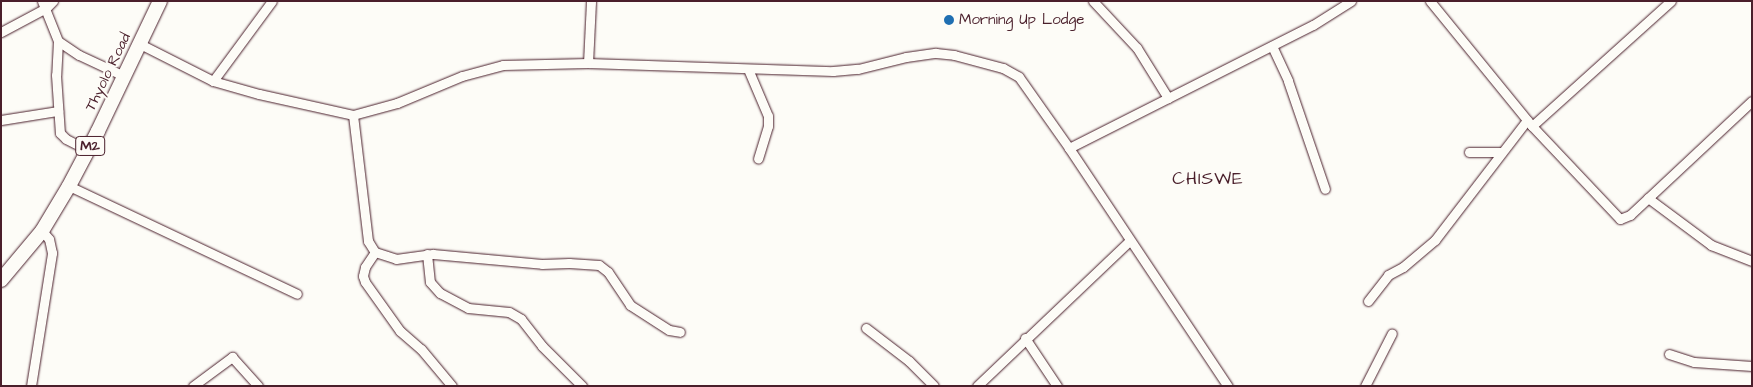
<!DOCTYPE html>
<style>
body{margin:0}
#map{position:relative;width:1753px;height:387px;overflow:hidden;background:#fdfcf7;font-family:"Architects Daughter",sans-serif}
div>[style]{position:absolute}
.roads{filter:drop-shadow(0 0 1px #4a1f2b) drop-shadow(0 0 1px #4a1f2b)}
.minor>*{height:9px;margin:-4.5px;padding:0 4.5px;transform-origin:4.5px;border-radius:4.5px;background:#fdfcf7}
.trunk>*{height:14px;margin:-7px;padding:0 7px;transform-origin:7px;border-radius:7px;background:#fdfcf7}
.dots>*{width:14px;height:14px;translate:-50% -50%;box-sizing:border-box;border:2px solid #fdfcf7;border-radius:50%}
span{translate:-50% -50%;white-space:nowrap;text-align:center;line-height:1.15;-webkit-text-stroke:4px #fdfcf7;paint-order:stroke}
.shield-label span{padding:1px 4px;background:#fdfcf7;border:1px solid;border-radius:4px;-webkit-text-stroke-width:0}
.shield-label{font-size:14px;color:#4a1f2b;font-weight:700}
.poi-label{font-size:15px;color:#4a1f2b}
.left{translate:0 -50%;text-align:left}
.street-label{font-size:15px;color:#4a1f2b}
.quarter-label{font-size:18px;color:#4a1f2b;letter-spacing:1px}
.frame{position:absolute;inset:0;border:2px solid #4a1f2b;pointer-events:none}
</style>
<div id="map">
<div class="roads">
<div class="minor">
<div style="left:42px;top:1px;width:43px;rotate:68.2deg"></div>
<div style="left:58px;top:41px;width:25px;rotate:34deg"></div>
<div style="left:79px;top:55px;width:50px;rotate:25deg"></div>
<div style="left:1093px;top:1px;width:64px;rotate:46.9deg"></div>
<div style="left:1137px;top:48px;width:59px;rotate:58.2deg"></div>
<div style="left:1430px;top:1px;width:161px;rotate:50.8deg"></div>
<div style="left:1532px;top:126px;width:128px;rotate:46.6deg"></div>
<div style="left:1620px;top:219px;width:11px;rotate:-22deg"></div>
<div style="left:1630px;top:215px;width:167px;rotate:-43.1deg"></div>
<div style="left:1px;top:32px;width:51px;rotate:-28.1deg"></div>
<div style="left:46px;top:8px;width:10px;rotate:-45deg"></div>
<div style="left:58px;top:41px;width:34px;rotate:93deg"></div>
<div style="left:56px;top:75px;width:58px;rotate:86.1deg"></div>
<div style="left:60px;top:133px;width:8px;rotate:45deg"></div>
<div style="left:66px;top:139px;width:25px;rotate:27deg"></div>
<div style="left:140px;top:44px;width:82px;rotate:26.9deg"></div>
<div style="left:213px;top:81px;width:48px;rotate:15.8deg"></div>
<div style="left:259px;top:94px;width:96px;rotate:12.6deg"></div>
<div style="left:353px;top:115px;width:46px;rotate:-15.3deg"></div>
<div style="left:397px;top:103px;width:70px;rotate:-22.6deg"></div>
<div style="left:462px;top:76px;width:42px;rotate:-15deg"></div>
<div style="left:503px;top:65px;width:85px;rotate:-1.3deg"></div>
<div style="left:588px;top:63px;width:245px;rotate:1.9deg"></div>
<div style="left:833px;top:71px;width:25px;rotate:-5deg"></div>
<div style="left:858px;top:69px;width:49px;rotate:-14deg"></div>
<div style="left:906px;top:57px;width:30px;rotate:-8deg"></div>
<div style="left:936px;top:53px;width:18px;rotate:6deg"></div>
<div style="left:954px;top:55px;width:51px;rotate:14.9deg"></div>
<div style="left:1003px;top:68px;width:18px;rotate:29deg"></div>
<div style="left:1019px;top:77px;width:87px;rotate:54.8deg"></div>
<div style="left:1069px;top:148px;width:286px;rotate:56.3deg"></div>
<div style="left:1272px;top:46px;width:38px;rotate:65deg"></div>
<div style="left:1288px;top:81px;width:114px;rotate:71.1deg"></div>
<div style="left:588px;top:63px;width:62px;rotate:-87.2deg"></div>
<div style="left:748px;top:69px;width:51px;rotate:66.9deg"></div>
<div style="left:768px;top:116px;width:10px;rotate:90deg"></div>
<div style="left:768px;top:126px;width:34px;rotate:107deg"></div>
<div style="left:213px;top:81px;width:99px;rotate:-53.6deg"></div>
<div style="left:353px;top:115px;width:127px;rotate:83.2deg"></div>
<div style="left:368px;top:241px;width:13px;rotate:58deg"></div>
<div style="left:375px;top:252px;width:22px;rotate:18deg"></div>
<div style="left:396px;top:259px;width:37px;rotate:-8deg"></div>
<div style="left:433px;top:254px;width:109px;rotate:5.2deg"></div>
<div style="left:542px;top:264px;width:27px;rotate:-2deg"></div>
<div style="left:569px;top:263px;width:30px;rotate:4deg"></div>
<div style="left:599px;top:265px;width:11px;rotate:38deg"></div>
<div style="left:608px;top:272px;width:40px;rotate:56deg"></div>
<div style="left:630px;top:305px;width:46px;rotate:32.7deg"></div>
<div style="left:669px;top:330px;width:11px;rotate:10deg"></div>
<div style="left:1px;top:120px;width:58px;rotate:-9deg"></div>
<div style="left:1532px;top:126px;width:187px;rotate:-42deg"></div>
<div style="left:1069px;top:148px;width:273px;rotate:-26.8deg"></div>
<div style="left:1313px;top:25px;width:45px;rotate:-32.3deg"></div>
<div style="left:1469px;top:152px;width:32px"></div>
<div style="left:69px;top:186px;width:252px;rotate:25.3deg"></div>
<div style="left:1648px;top:198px;width:79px;rotate:36.7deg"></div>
<div style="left:1711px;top:245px;width:44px;rotate:21.3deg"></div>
<div style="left:375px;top:252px;width:18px;rotate:124deg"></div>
<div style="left:365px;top:267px;width:9px;rotate:103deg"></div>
<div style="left:363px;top:276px;width:6px;rotate:72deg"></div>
<div style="left:365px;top:282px;width:60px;rotate:54.5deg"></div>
<div style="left:400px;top:331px;width:28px;rotate:41deg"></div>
<div style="left:421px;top:349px;width:48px;rotate:50deg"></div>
<div style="left:427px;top:254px;width:28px;rotate:84deg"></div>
<div style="left:430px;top:282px;width:15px;rotate:48deg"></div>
<div style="left:440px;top:293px;width:32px;rotate:28deg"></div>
<div style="left:468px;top:308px;width:41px;rotate:5.6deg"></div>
<div style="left:509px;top:312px;width:14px;rotate:30deg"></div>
<div style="left:521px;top:319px;width:34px;rotate:52deg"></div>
<div style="left:542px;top:346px;width:57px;rotate:45deg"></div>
<div style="left:1368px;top:301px;width:33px;rotate:-52deg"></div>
<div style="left:1388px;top:275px;width:17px;rotate:-28deg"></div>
<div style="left:1403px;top:267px;width:42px;rotate:-40.2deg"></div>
<div style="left:1435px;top:240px;width:151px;rotate:-52.5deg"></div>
<div style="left:866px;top:328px;width:54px;rotate:37.5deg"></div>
<div style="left:909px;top:361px;width:35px;rotate:45deg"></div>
<div style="left:1025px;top:338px;width:58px;rotate:56.3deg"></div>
<div style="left:1669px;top:354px;width:26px;rotate:18deg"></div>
<div style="left:1694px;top:362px;width:58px;rotate:3.9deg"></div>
<div style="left:31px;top:386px;width:135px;rotate:-81deg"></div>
<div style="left:52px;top:253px;width:14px;rotate:-102deg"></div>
<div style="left:49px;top:239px;width:11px;rotate:-131deg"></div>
<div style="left:193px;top:386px;width:49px;rotate:-36.6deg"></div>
<div style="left:232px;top:357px;width:39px;rotate:48deg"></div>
<div style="left:977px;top:386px;width:210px;rotate:-43.6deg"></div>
<div style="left:1365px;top:386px;width:59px;rotate:-63deg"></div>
</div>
<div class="trunk">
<div style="left:1px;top:280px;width:64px;rotate:-50.1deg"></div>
<div style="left:42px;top:231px;width:52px;rotate:-59deg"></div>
<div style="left:69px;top:186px;width:62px;rotate:-62.2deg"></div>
<div style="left:98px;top:131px;width:144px;rotate:-64.5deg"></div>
</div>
</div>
<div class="dots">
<div style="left:949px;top:20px;background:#1f6fb2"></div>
</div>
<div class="shield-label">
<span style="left:90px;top:146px">M2</span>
</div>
<div class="poi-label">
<span class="left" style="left:959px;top:20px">Morning Up Lodge</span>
</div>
<div class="street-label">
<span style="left:108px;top:72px;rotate:-64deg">Thyolo Road</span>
</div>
<div class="quarter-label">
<span style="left:1208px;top:179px">CHISWE</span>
</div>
<div class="frame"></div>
</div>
